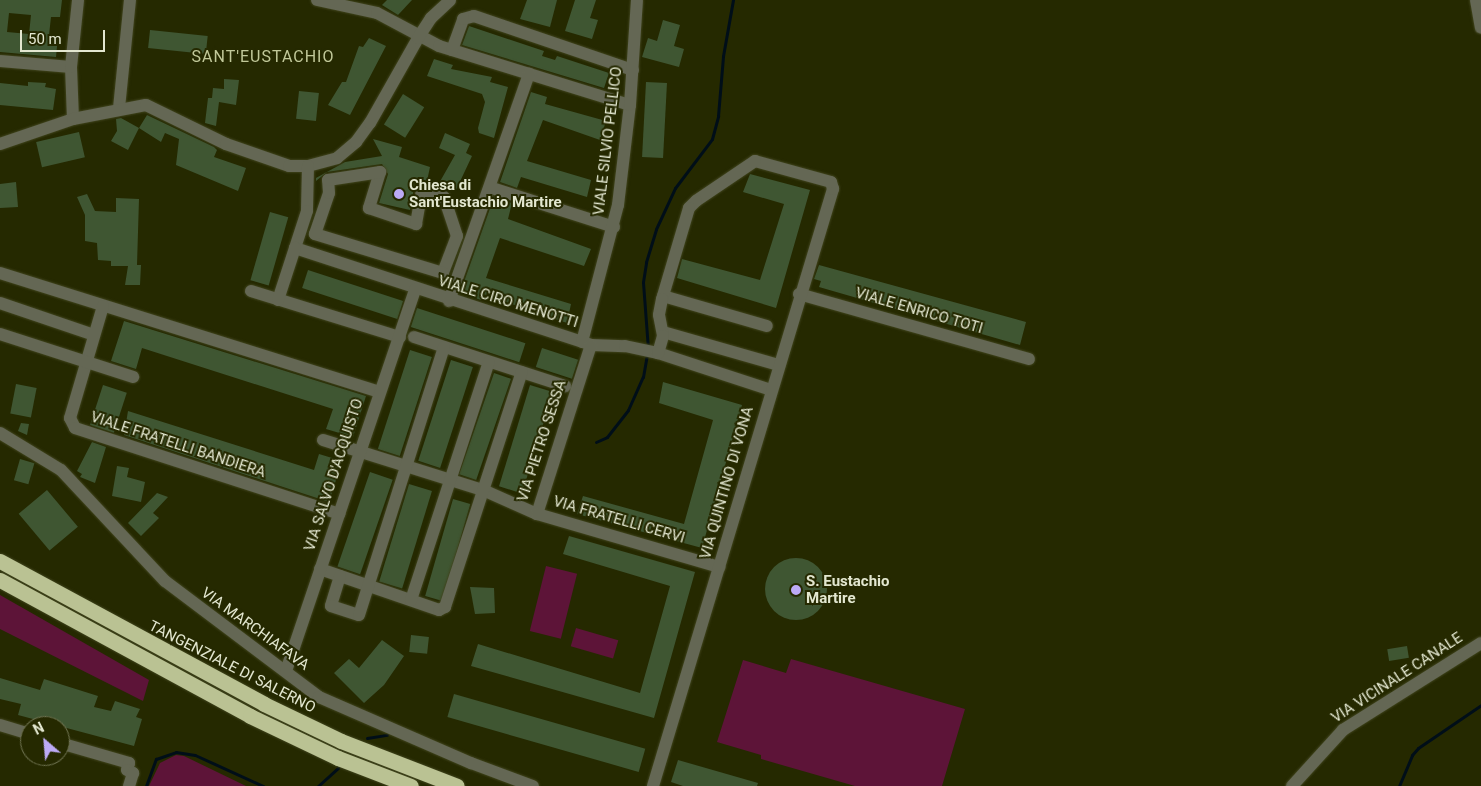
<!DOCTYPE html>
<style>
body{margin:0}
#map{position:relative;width:1481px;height:786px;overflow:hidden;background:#252900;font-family:Roboto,sans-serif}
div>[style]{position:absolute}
.green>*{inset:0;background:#5d1438;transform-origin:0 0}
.stream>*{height:3px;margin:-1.5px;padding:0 1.5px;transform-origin:1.5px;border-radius:1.5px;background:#000e18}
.building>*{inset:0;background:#3f5632;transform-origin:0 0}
.round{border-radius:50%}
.roads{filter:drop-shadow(0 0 1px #40441d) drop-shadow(0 0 1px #40441d)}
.minor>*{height:12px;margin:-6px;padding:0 6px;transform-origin:6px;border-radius:6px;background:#646754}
.highway>*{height:15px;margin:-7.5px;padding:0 7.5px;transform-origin:7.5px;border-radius:7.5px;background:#bac293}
.dots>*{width:14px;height:14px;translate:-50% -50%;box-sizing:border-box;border:2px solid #252900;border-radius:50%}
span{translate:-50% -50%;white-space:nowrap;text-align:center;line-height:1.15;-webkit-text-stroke:4px #252900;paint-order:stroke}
.street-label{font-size:15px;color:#e3e7d0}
.poi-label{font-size:15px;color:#e3e7d0;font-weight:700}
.left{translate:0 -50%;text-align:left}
.neighbourhood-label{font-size:16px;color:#c1c899;letter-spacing:1px}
.north{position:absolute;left:20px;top:716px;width:50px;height:50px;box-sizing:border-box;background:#252900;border:1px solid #717553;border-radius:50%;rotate:333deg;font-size:14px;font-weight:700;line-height:20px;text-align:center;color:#e3e7d0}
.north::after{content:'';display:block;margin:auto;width:18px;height:22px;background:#bcaaf5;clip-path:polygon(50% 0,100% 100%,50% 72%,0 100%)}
.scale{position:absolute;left:20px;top:30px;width:85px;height:22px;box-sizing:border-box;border:2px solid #e3e7d0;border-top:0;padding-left:6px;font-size:15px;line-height:18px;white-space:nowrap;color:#e3e7d0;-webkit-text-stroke:4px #252900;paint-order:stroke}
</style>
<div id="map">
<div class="green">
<div style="left:546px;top:566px;width:32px;height:67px;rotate:14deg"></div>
<div style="clip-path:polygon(0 595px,149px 680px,143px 701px,0 629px)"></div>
<div style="left:576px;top:628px;width:44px;height:19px;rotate:16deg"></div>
<div style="clip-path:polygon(791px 659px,965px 709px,942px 786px,855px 786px,761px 759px,761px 755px,717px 742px,743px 660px,786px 673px)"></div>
<div style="clip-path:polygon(176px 755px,184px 756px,246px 786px,149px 786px,160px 763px)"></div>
</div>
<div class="stream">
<div style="left:648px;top:349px;width:67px;rotate:-94.3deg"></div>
<div style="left:643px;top:282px;width:20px;rotate:-81deg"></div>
<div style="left:646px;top:262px;width:34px;rotate:-73deg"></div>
<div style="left:656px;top:229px;width:45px;rotate:-65.1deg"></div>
<div style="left:675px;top:188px;width:61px;rotate:-52.9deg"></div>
<div style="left:712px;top:139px;width:24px;rotate:-75deg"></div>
<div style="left:718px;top:116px;width:60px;rotate:-85.2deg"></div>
<div style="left:723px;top:56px;width:57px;rotate:-79.9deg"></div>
<div style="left:596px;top:442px;width:12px;rotate:-24deg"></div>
<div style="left:607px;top:437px;width:34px;rotate:-52deg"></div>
<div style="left:628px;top:410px;width:36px;rotate:-66deg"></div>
<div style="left:643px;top:377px;width:22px;rotate:-80deg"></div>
<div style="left:367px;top:738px;width:20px;rotate:-9deg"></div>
<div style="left:146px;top:786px;width:29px;rotate:-70deg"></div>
<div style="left:156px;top:759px;width:21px;rotate:-19deg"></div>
<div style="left:176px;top:752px;width:19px;rotate:9deg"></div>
<div style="left:195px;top:755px;width:75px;rotate:24.5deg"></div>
<div style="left:318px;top:786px;width:27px;rotate:-42deg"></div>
<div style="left:1399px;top:786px;width:34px;rotate:-67deg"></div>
<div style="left:1412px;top:755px;width:9px;rotate:-49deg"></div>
<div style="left:1418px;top:748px;width:76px;rotate:-34.3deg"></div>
</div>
<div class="building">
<div style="clip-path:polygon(evenodd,0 0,62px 0,60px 17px,51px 17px,49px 35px,58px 36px,56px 57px,0 52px,0 0,9px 13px,31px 15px,29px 34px,7px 32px,9px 13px)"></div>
<div style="clip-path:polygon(387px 0,412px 0,398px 15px,382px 5px)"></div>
<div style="clip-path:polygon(527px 0,557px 0,550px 27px,520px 19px)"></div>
<div style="clip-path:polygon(575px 0,596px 0,590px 18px,598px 20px,592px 39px,565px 31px)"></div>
<div style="clip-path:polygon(663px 20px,680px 25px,674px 46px,684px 49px,679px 67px,642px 57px,648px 38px,657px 41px)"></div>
<div style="clip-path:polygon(469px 26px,544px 51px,542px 56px,555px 60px,557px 56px,609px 73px,604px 88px,462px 45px)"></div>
<div style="left:150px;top:30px;width:58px;height:18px;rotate:6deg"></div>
<div style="clip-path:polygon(369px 38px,386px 46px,350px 115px,328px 105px,342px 82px,346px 82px,359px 46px,363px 47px)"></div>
<div style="clip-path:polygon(434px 59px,453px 65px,451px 69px,492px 77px,490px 82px,508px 87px,494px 138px,479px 133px,478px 128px,485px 102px,482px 94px,427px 76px)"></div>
<div style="clip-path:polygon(224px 79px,239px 80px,236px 105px,219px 102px,216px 126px,205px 123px,208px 98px,212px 98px,213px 88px,224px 89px)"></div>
<div style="clip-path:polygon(28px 82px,46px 83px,45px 87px,56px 89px,53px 110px,0 105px,0 83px,28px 86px)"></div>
<div style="left:646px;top:82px;width:21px;height:75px;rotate:3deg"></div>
<div style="left:299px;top:91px;width:20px;height:28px;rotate:6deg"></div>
<div style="clip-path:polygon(531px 92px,547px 97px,545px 104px,606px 121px,600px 140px,543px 120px,527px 161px,591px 180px,587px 197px,521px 177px,517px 188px,500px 182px)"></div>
<div style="left:403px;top:94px;width:25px;height:36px;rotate:32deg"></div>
<div style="clip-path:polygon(147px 115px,214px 147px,217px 150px,214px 157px,246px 168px,238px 191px,176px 165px,179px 139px,165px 133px,161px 142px,139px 128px)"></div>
<div style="clip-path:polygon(121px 118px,139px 128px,128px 150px,111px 141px,117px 131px,116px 119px)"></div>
<div style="left:79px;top:132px;width:26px;height:44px;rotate:77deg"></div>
<div style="clip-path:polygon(445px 133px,470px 144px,466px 153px,472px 156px,456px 190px,438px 185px,455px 155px,439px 148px)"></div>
<div style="clip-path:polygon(373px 139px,402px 147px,399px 157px,430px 167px,427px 181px,420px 179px,414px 188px,410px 210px,379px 203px,388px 174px,382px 164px,327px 172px,316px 181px,316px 178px,345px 162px,382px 156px)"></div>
<div style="clip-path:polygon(750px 174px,810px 190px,776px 308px,677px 278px,682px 259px,760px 280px,784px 204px,743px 192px)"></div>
<div style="clip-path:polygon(16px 182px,18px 207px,0 208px,0 184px)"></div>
<div style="clip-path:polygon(87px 194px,95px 211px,116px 212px,116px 198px,139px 199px,137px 265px,141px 265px,140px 285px,125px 285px,128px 266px,111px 266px,111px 261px,98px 260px,97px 243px,85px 241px,85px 215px,77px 197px)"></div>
<div style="clip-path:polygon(494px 197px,512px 203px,508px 219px,591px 249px,584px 266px,500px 238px,486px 278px,571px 304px,567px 323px,483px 294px,481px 300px,460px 293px)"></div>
<div style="left:270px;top:212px;width:19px;height:71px;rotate:16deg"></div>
<div style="clip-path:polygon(819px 265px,1026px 322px,1020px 345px,819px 287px,821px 281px,814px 279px)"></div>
<div style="left:308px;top:270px;width:100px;height:19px;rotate:18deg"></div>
<div style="left:417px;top:308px;width:114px;height:20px;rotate:18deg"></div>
<div style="clip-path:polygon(124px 321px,366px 396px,353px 437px,326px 429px,333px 409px,142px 348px,136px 369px,111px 361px)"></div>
<div style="left:542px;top:348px;width:38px;height:20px;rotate:18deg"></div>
<div style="left:410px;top:350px;width:23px;height:104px;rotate:18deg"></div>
<div style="left:451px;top:360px;width:23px;height:106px;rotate:18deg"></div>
<div style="left:494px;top:373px;width:18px;height:107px;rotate:19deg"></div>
<div style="clip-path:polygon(663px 382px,742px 405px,702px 548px,577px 514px,583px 496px,684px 524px,713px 420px,659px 403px)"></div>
<div style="left:16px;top:384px;width:21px;height:30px;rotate:11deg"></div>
<div style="left:103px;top:385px;width:25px;height:42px;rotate:18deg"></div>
<div style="left:530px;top:385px;width:24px;height:106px;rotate:17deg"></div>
<div style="clip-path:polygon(128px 411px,314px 470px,319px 454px,342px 461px,329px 502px,124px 435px)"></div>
<div style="clip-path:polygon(21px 423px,29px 424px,27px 435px,18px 431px)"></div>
<div style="clip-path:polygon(92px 442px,106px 447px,95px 483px,80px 477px,82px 474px,77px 471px)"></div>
<div style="left:20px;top:459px;width:15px;height:22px;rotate:16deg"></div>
<div style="clip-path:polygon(117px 466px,129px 468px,127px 477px,145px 482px,141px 502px,112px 496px)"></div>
<div style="left:370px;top:472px;width:24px;height:100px;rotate:19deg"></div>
<div style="left:409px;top:484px;width:24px;height:102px;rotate:17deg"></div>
<div style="left:47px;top:490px;width:48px;height:37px;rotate:50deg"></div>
<div style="clip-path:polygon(157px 493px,168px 497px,153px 513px,159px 518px,141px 536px,128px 523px)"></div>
<div style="left:453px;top:499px;width:18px;height:101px;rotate:16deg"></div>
<div style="clip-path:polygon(569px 536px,695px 572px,654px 718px,471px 666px,478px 644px,640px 693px,670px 586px,563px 554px)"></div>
<div class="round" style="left:765px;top:558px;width:62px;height:62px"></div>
<div style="clip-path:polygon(470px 587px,494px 588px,495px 613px,475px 614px)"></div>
<div style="left:411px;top:635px;width:18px;height:17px;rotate:6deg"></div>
<div style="clip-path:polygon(382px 640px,404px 656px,384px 685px,364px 703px,334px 673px,349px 659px,359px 668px)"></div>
<div style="left:1407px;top:646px;width:12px;height:20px;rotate:81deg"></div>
<div style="clip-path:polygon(0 678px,40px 690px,44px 679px,98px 696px,94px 707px,111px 711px,115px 701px,140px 709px,136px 717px,142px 719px,134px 746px,18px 715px,21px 704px,0 699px)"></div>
<div style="left:454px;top:694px;width:199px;height:24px;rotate:16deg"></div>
<div style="clip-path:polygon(678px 760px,758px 783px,757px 786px,683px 786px,671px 782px)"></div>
</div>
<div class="roads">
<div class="minor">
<div style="left:317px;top:0;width:61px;rotate:12.2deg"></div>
<div style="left:377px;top:13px;width:70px;rotate:28deg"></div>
<div style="left:439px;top:46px;width:200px;rotate:17.2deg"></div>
<div style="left:1476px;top:0;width:28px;rotate:80deg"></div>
<div style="left:452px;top:50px;width:33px;rotate:-70deg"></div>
<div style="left:463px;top:19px;width:11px;rotate:-15deg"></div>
<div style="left:474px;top:16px;width:168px;rotate:18.8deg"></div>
<div style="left:0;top:61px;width:71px;rotate:4.8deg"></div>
<div style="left:119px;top:108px;width:109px;rotate:-84.2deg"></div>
<div style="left:73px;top:119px;width:52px;rotate:-92.2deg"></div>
<div style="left:71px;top:67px;width:67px;rotate:-84deg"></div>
<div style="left:0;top:144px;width:77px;rotate:-18.9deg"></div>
<div style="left:73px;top:119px;width:74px;rotate:-10.9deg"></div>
<div style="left:146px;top:105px;width:89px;rotate:26deg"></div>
<div style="left:226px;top:144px;width:67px;rotate:19.2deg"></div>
<div style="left:289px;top:166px;width:19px"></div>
<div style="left:308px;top:166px;width:30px;rotate:-15deg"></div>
<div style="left:337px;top:158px;width:25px;rotate:-40deg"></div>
<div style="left:356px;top:142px;width:24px;rotate:-54deg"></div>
<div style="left:370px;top:123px;width:98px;rotate:-60.5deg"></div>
<div style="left:418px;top:38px;width:24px;rotate:-57deg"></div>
<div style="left:431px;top:18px;width:26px;rotate:-43deg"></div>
<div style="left:308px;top:166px;width:45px;rotate:91.3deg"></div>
<div style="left:307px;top:211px;width:39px;rotate:108deg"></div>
<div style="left:295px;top:248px;width:311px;rotate:18.1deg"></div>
<div style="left:591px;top:345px;width:34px;rotate:2deg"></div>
<div style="left:625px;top:346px;width:34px;rotate:12deg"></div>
<div style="left:658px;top:353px;width:119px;rotate:18.1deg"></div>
<div style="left:380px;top:172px;width:38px;rotate:107deg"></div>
<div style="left:369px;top:208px;width:50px;rotate:18.8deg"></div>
<div style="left:416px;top:224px;width:35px;rotate:-80deg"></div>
<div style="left:422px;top:190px;width:23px;rotate:18deg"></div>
<div style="left:444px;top:197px;width:41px;rotate:71.6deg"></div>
<div style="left:457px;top:236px;width:40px;rotate:111deg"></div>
<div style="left:443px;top:273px;width:134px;rotate:-163.1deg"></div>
<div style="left:315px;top:234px;width:43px;rotate:-71.1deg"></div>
<div style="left:329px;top:193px;width:13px;rotate:-94deg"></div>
<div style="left:328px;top:180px;width:53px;rotate:-8.7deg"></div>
<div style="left:495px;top:189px;width:125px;rotate:17.7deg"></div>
<div style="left:0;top:273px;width:397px;rotate:17.4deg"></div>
<div style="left:251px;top:291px;width:156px;rotate:17.2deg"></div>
<div style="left:799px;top:294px;width:239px;rotate:15.8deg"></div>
<div style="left:663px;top:296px;width:108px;rotate:16.1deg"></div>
<div style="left:278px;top:300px;width:55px;rotate:-71.9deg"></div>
<div style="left:449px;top:301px;width:241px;rotate:-70.6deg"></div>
<div style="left:0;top:303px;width:99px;rotate:18.8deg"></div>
<div style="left:103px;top:306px;width:117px;rotate:106.4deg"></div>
<div style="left:70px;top:418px;width:11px;rotate:63deg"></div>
<div style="left:75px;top:428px;width:278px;rotate:18deg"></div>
<div style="left:663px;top:332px;width:121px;rotate:15.9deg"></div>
<div style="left:0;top:334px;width:140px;rotate:17.9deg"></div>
<div style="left:414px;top:337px;width:159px;rotate:18deg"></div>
<div style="left:582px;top:342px;width:142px;rotate:-75.3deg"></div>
<div style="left:618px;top:205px;width:101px;rotate:-83.2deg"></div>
<div style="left:630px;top:105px;width:105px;rotate:-86.2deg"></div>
<div style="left:0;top:433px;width:71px;rotate:31.2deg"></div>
<div style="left:61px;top:470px;width:152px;rotate:46.9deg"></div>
<div style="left:165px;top:581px;width:193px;rotate:37deg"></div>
<div style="left:319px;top:697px;width:166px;rotate:23.5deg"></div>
<div style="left:471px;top:763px;width:66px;rotate:20.4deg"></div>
<div style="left:323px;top:440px;width:168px;rotate:17.4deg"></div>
<div style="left:483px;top:490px;width:59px;rotate:24deg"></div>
<div style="left:537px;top:514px;width:177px;rotate:-72.3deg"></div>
<div style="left:537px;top:514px;width:190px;rotate:16.2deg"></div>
<div style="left:320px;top:569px;width:126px;rotate:19deg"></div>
<div style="left:439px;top:610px;width:7px;rotate:-27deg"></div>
<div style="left:445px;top:607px;width:247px;rotate:-71.9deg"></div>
<div style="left:340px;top:576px;width:31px;rotate:107deg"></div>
<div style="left:331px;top:606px;width:29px;rotate:18deg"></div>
<div style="left:359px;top:615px;width:281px;rotate:-72.4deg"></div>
<div style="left:411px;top:600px;width:250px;rotate:-71.9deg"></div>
<div style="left:286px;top:671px;width:403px;rotate:-71.3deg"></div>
<div style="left:0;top:725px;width:31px;rotate:17deg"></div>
<div style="left:60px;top:743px;width:72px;rotate:16.2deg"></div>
<div style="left:129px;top:763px;width:7px;rotate:106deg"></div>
<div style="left:127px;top:770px;width:7px;rotate:27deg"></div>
<div style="left:133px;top:773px;width:14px;rotate:107deg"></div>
<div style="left:653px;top:786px;width:624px;rotate:-73.22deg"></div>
<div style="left:833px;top:189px;width:7px;rotate:-106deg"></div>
<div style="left:831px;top:182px;width:79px;rotate:-164.6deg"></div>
<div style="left:755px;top:161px;width:71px;rotate:145.9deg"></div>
<div style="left:696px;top:201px;width:10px;rotate:135deg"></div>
<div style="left:689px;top:208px;width:95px;rotate:106.5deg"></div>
<div style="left:662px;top:299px;width:16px;rotate:101deg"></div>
<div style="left:659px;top:315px;width:21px;rotate:79deg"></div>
<div style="left:663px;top:336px;width:18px;rotate:106deg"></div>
<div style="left:1292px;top:786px;width:76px;rotate:-47.7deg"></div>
<div style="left:1343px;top:730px;width:163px;rotate:-32.2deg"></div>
</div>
<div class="highway">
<div style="left:0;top:561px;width:300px;rotate:28.4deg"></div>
<div style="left:264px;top:704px;width:85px;rotate:25.7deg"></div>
<div style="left:341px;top:741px;width:124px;rotate:21.2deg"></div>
<div style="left:0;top:580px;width:285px;rotate:28.5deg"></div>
<div style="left:250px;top:716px;width:98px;rotate:25.5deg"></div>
<div style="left:338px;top:758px;width:78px;rotate:21deg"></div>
</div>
</div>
<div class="dots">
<div style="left:399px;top:194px;background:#bcaaf5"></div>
<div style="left:796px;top:590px;background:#bcaaf5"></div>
</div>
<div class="street-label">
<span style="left:608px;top:141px;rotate:-83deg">VIALE SILVIO PELLICO</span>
<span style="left:508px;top:302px;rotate:17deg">VIALE CIRO MENOTTI</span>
<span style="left:919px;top:311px;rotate:16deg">VIALE ENRICO TOTI</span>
<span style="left:542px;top:441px;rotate:-72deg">VIA PIETRO SESSA</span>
<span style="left:178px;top:445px;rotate:18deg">VIALE FRATELLI BANDIERA</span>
<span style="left:334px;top:475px;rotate:-72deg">VIA SALVO D'ACQUISTO</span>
<span style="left:727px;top:483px;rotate:-74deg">VIA QUINTINO DI VONA</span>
<span style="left:619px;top:520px;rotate:16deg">VIA FRATELLI CERVI</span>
<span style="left:255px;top:629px;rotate:36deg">VIA MARCHIAFAVA</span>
<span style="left:232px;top:667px;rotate:27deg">TANGENZIALE DI SALERNO</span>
<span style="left:1397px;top:678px;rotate:-33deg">VIA VICINALE CANALE</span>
</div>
<div class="poi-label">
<span class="left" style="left:409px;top:194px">Chiesa di<br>Sant'Eustachio Martire</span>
<span class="left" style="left:806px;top:590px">S. Eustachio<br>Martire</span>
</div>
<div class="neighbourhood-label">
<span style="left:263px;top:57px">SANT'EUSTACHIO</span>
</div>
<div class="north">N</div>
<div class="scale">50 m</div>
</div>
